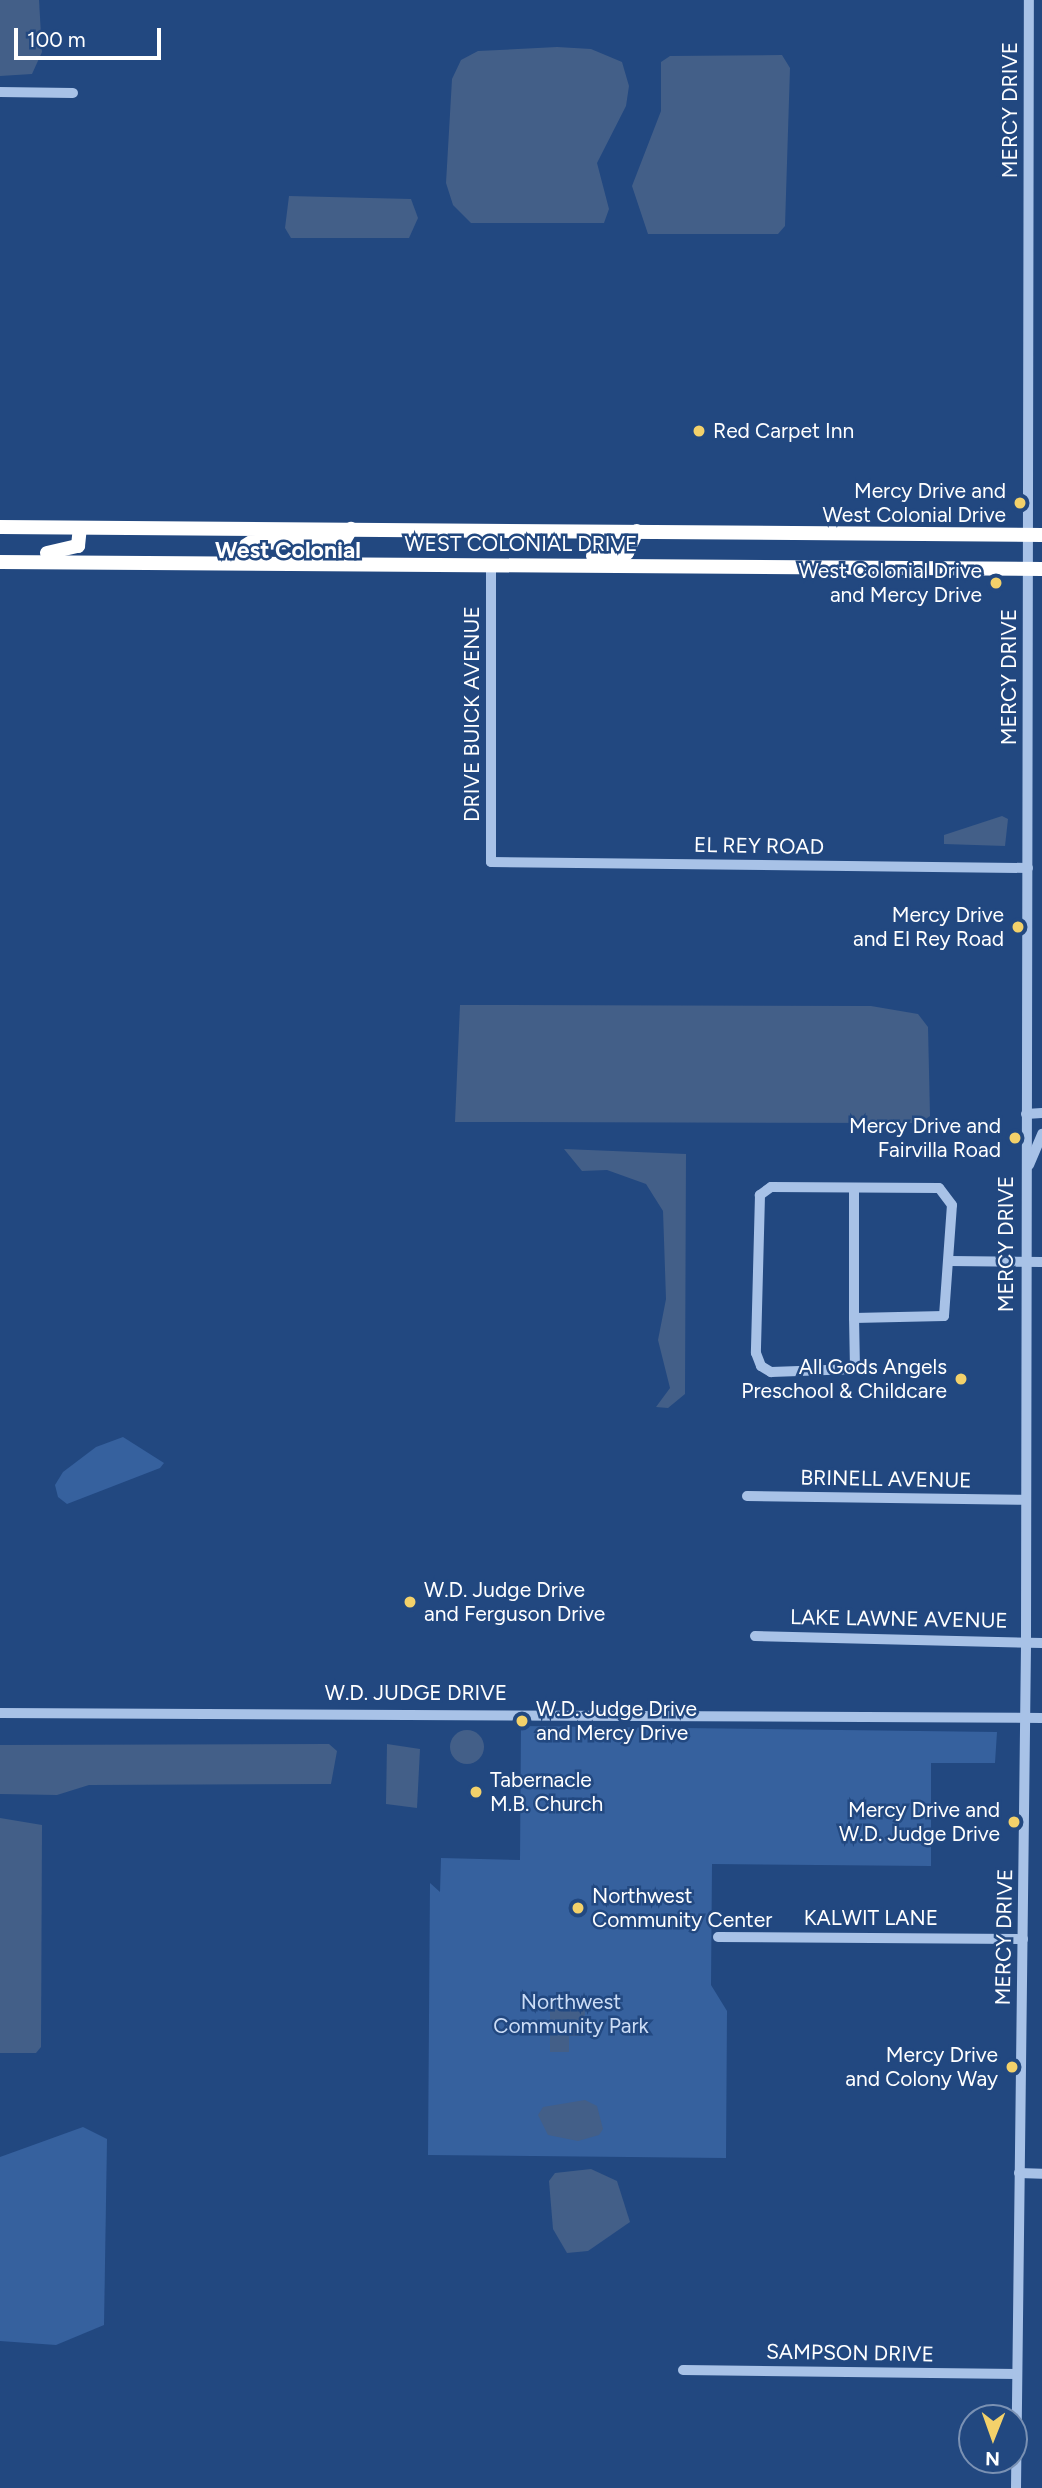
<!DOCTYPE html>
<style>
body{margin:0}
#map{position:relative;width:1042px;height:2488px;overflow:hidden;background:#224880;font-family:Figtree,sans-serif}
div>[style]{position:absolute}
.green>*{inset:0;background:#36619e}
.water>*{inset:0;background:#435f88}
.round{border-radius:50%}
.minor>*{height:10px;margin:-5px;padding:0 5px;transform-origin:5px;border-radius:5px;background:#a8c2e7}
.highway>*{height:14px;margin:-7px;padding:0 7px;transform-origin:7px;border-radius:7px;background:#fff}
.dots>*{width:19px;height:19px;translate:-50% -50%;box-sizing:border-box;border:4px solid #224880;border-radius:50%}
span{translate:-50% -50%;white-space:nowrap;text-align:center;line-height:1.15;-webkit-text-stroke:5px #224880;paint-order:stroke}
.street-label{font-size:21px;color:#fff}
.poi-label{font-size:21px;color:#fff}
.left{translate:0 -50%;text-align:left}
.right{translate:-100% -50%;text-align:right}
.park-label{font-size:21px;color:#ccddf6}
.neighbourhood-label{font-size:23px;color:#fff;font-weight:700}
.north{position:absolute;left:958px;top:2404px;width:70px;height:70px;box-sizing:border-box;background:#224880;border:2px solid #7a91b3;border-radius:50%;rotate:181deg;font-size:19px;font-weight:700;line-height:28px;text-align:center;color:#fff}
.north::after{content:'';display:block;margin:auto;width:24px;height:32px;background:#f3d16a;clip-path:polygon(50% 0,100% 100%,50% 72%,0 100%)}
.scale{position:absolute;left:14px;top:28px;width:147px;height:32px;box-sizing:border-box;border:4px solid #fff;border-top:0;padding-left:9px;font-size:21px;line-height:24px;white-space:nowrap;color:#fff;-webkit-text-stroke:5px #224880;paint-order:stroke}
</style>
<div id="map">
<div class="green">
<div style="clip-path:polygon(123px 1437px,164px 1463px,160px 1468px,67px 1504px,58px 1497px,55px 1485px,63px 1472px,96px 1447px)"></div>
<div style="clip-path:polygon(521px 1726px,997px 1732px,995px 1763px,931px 1763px,931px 1866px,712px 1864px,711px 1985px,727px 2011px,726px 2158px,428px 2155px,430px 1883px,440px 1892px,441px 1858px,520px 1860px)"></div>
<div style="clip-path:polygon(83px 2127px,107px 2139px,104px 2325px,56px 2345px,0 2341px,0 2157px)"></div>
</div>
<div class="water">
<div style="clip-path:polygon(0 0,39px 0,42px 52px,32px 74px,0 76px)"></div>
<div style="clip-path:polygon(557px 47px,591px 49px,622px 62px,629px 86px,626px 106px,597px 163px,609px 209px,604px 223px,471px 223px,453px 205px,446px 183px,452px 79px,461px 60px,478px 51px)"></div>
<div style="clip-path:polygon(782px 55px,790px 68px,785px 226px,778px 234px,648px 234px,632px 186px,661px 111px,661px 62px,670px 56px)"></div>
<div style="clip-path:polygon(289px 196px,411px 199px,418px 218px,409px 238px,291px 238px,285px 228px)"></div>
<div style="clip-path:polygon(1002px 816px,1008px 819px,1005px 846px,944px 844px,944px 835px)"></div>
<div style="clip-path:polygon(460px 1005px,871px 1006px,918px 1014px,928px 1027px,930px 1116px,920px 1123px,455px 1122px)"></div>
<div style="clip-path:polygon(564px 1149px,686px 1154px,685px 1394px,668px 1408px,656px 1407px,670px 1388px,658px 1340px,666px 1299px,663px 1211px,646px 1184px,607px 1170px,582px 1171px)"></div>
<div class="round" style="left:450px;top:1730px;width:34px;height:34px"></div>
<div style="clip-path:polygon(329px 1744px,337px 1751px,331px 1784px,89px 1785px,57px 1795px,0 1794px,0 1745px)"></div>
<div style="clip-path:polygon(387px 1744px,420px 1749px,417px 1808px,386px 1804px)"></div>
<div style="clip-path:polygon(0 1818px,42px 1825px,41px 2047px,36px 2053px,0 2053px)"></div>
<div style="clip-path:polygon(550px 2009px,585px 2009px,584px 2036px,569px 2036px,569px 2052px,550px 2052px)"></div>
<div style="clip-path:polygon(585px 2100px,597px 2106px,603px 2129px,599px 2135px,578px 2141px,548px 2135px,538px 2115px,543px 2107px)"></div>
<div style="clip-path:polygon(591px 2169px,617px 2181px,630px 2222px,588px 2251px,567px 2253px,553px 2229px,549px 2181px,555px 2173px)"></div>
</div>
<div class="minor">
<div style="left:0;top:92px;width:73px;rotate:0.8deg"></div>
<div style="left:491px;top:565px;width:297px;rotate:90deg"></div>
<div style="left:491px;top:862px;width:537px;rotate:0.64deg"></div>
<div style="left:1026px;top:1114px;width:16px;rotate:-4deg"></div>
<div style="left:1029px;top:1165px;width:34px;rotate:-67deg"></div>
<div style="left:950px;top:1261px;width:92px;rotate:0.6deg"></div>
<div style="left:854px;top:1318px;width:90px;rotate:-1.3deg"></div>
<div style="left:944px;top:1316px;width:111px;rotate:-85.9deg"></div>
<div style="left:952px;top:1205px;width:21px;rotate:-127deg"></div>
<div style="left:939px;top:1188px;width:168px;rotate:-179.7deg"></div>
<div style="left:771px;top:1187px;width:14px;rotate:144deg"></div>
<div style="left:760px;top:1195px;width:158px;rotate:91.5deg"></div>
<div style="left:756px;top:1353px;width:14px;rotate:69deg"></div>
<div style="left:761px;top:1366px;width:12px;rotate:31deg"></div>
<div style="left:771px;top:1372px;width:84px;rotate:-2deg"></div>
<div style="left:855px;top:1369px;width:51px;rotate:-91.1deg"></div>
<div style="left:854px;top:1318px;width:130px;rotate:-90deg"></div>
<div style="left:747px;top:1496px;width:277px;rotate:0.8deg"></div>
<div style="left:755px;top:1636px;width:287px;rotate:1.4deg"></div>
<div style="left:0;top:1713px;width:1042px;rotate:0.27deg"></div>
<div style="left:718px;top:1937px;width:305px;rotate:0.4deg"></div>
<div style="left:1019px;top:2173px;width:23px;rotate:2deg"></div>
<div style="left:683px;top:2370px;width:334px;rotate:0.7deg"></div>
<div style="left:1016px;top:2488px;width:847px;rotate:-89.32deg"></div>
<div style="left:1026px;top:1641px;width:1641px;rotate:-89.9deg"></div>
</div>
<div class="highway">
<div style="left:0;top:527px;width:1042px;rotate:0.44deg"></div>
<div style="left:47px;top:553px;width:32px;rotate:-13deg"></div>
<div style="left:78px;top:546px;width:18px;rotate:-84deg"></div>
<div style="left:593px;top:556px;width:34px;rotate:-5deg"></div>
<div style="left:627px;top:553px;width:24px;rotate:-66deg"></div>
<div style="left:0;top:562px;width:1042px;rotate:0.38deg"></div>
<div style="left:239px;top:563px;width:14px;rotate:-86deg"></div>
<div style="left:240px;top:549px;width:12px;rotate:-31deg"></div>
<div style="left:250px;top:543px;width:94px;rotate:-1.2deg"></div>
<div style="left:344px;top:541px;width:14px;rotate:-60deg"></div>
</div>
<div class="dots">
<div style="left:699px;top:431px;background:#f3d16a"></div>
<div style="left:1020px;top:503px;background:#f3d16a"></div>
<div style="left:996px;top:583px;background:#f3d16a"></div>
<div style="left:1018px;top:927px;background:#f3d16a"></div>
<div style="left:1015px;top:1138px;background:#f3d16a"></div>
<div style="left:961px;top:1379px;background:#f3d16a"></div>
<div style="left:410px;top:1602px;background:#f3d16a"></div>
<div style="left:522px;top:1721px;background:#f3d16a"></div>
<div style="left:476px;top:1792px;background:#f3d16a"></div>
<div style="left:1014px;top:1822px;background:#f3d16a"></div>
<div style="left:578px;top:1908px;background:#f3d16a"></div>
<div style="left:1012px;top:2067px;background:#f3d16a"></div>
</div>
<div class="street-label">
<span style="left:1010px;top:110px;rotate:-90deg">MERCY DRIVE</span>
<span style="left:521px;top:544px">WEST COLONIAL DRIVE</span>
<span style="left:1009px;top:677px;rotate:-90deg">MERCY DRIVE</span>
<span style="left:472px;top:714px;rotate:-90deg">DRIVE BUICK AVENUE</span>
<span style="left:759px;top:846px;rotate:1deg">EL REY ROAD</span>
<span style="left:1006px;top:1244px;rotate:-90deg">MERCY DRIVE</span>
<span style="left:886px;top:1479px;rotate:1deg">BRINELL AVENUE</span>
<span style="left:899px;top:1619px;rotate:1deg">LAKE LAWNE AVENUE</span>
<span style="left:416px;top:1693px">W.D. JUDGE DRIVE</span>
<span style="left:871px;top:1918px">KALWIT LANE</span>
<span style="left:1004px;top:1937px;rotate:-89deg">MERCY DRIVE</span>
<span style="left:850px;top:2353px;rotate:1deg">SAMPSON DRIVE</span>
</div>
<div class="poi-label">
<span class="left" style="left:713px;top:431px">Red Carpet Inn</span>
<span class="right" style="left:1006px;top:503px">Mercy Drive and<br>West Colonial Drive</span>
<span class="right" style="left:982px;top:583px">West Colonial Drive<br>and Mercy Drive</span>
<span class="right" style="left:1004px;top:927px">Mercy Drive<br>and El Rey Road</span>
<span class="right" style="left:1001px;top:1138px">Mercy Drive and<br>Fairvilla Road</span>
<span class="right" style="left:947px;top:1379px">All Gods Angels<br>Preschool &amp; Childcare</span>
<span class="left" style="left:424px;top:1602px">W.D. Judge Drive<br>and Ferguson Drive</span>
<span class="left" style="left:536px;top:1721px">W.D. Judge Drive<br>and Mercy Drive</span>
<span class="left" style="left:490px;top:1792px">Tabernacle<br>M.B. Church</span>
<span class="right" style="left:1000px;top:1822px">Mercy Drive and<br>W.D. Judge Drive</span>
<span class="left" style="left:592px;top:1908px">Northwest<br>Community Center</span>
<span class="right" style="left:998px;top:2067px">Mercy Drive<br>and Colony Way</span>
</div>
<div class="park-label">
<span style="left:571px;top:2014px">Northwest<br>Community Park</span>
</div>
<div class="neighbourhood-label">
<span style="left:288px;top:550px">West Colonial</span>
</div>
<div class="north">N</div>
<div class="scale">100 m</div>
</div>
